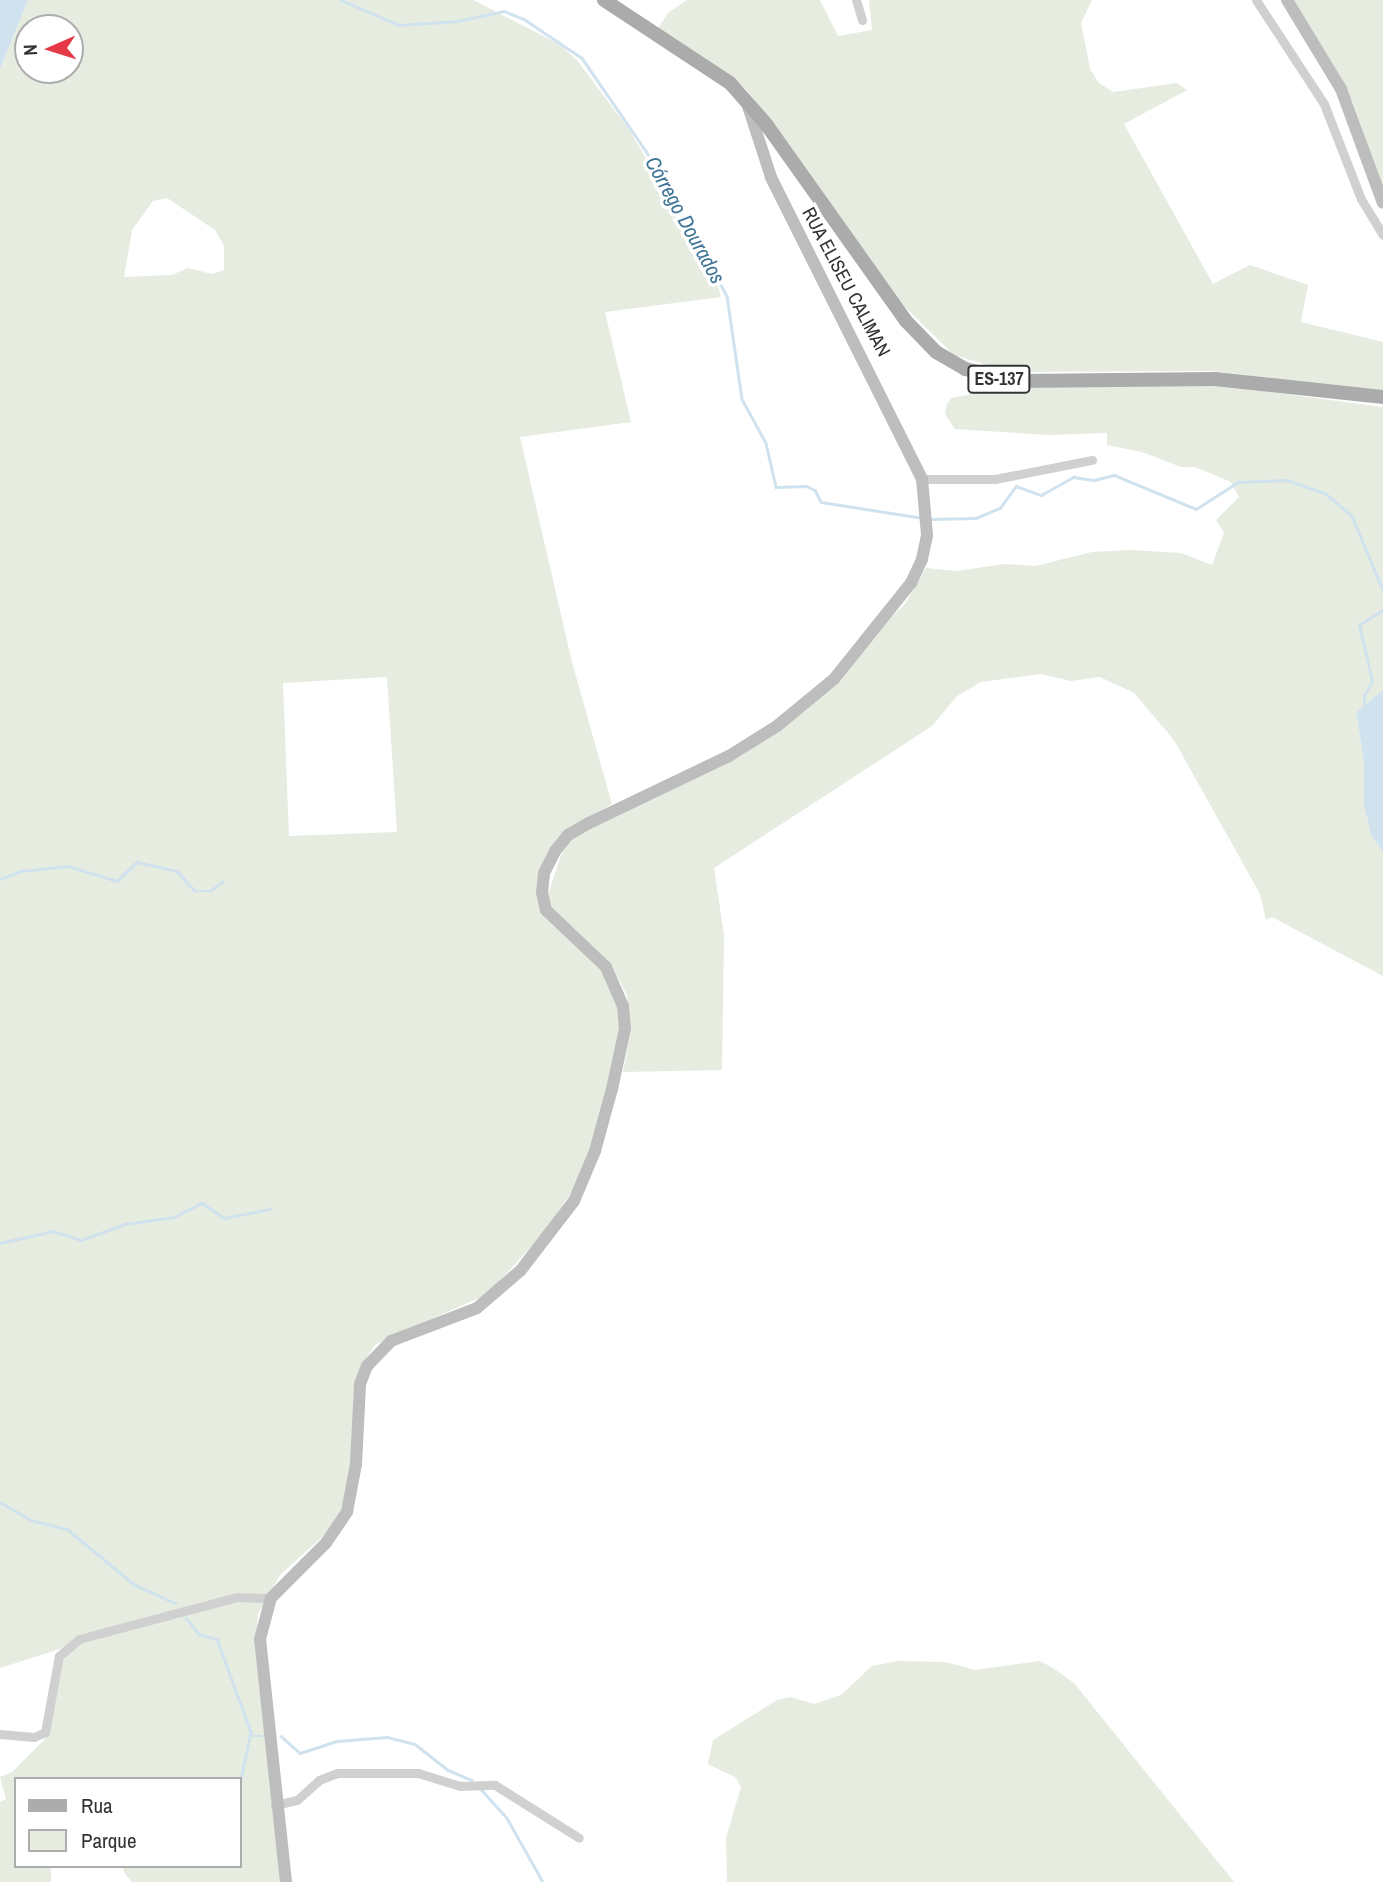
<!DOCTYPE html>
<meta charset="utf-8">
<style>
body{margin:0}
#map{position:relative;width:1383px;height:1882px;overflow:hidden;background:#fff;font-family:"Archivo Narrow",sans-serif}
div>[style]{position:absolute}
.green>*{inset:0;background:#e6ecdf}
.water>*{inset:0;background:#cfe2ee}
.stream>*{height:2.5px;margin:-1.25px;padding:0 1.25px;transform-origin:1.25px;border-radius:1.25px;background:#cfe2ee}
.street>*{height:9px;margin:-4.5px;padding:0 4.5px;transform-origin:4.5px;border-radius:4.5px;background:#d0d0d0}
.secondary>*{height:12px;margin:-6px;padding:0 6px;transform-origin:6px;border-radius:6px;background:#bdbdbd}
.primary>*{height:14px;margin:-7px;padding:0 7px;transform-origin:7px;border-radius:7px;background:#ababab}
span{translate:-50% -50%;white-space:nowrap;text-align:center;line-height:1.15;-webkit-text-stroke:7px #fff;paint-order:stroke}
.shield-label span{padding:2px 5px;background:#fff;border:2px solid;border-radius:5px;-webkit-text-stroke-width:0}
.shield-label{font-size:18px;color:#333;font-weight:700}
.street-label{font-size:19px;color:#333}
.water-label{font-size:21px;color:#3f7597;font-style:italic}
.legend{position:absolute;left:14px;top:1777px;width:228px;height:91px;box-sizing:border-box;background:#fff;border:2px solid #adadad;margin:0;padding:9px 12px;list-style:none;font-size:21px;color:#333}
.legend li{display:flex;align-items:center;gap:14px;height:35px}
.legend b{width:35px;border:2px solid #adadad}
.north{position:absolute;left:14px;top:14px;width:70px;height:70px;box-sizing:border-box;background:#fff;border:2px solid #adadad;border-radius:50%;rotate:267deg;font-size:19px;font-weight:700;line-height:28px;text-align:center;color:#333}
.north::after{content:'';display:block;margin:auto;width:24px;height:32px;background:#e63946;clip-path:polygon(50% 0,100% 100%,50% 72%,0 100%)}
</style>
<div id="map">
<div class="green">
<div style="clip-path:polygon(evenodd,28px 0,473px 0,557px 43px,576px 59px,628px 128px,715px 275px,721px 297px,605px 312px,631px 422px,520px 437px,572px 662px,612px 804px,573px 826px,538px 895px,614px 985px,621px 1032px,590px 1153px,575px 1187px,545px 1231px,488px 1294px,390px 1337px,374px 1346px,364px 1362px,346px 1500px,332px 1528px,280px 1575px,258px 1614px,255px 1646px,283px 1882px,132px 1882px,125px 1874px,122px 1866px,240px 1866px,240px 1779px,16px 1779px,16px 1866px,51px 1866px,51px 1882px,0 1882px,0 1802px,6px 1799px,0 1777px,12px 1772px,45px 1739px,66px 1647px,0 1668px,0 69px,28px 0,28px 28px,70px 28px,70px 70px,28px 70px,28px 28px,28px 0,167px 198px,215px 230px,224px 246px,224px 270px,212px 274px,188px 268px,172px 275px,124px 277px,132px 230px,153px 201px,167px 198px,28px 0,387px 677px,397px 832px,289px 836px,283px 683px,387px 677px)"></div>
<div style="clip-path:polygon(687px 0,820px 0,838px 36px,872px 30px,869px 0,1092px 0,1081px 23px,1090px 69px,1099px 83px,1113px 92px,1177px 83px,1187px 90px,1124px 124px,1213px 284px,1250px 265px,1308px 285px,1301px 322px,1383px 342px,1383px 392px,1212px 371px,1011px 372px,954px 355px,905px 307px,746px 89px,658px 28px,669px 12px)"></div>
<div style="clip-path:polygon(1290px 0,1383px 0,1383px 191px,1353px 102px)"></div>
<div style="clip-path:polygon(980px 380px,1011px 385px,1211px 384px,1383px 407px,1383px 690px,1356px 712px,1364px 763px,1364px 805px,1371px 835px,1383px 852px,1383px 976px,1272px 917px,1266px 920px,1260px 894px,1174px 740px,1134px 693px,1100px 677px,1071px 681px,1041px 674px,981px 682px,957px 696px,932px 726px,714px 868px,724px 935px,722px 1070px,623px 1072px,631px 1031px,627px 995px,613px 968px,552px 910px,547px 897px,566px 841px,770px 736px,905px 604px,926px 568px,956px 571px,1005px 564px,1035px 566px,1092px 552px,1131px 550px,1181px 553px,1212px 565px,1224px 533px,1216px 520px,1239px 497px,1231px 482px,1195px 467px,1181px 467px,1142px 452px,1107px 445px,1107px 433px,1047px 435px,955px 429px,945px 414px,947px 404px,951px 398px,968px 395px)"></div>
<div style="clip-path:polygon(898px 1661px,946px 1662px,975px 1670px,1040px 1661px,1053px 1668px,1074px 1683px,1234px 1882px,727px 1882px,726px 1838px,741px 1787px,735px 1777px,708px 1764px,713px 1740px,777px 1700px,791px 1697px,814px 1704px,841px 1695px,872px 1666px)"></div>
</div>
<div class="water">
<div style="clip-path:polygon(0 0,28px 0,0 69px)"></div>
<div style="clip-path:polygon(1383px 690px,1383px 852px,1371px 835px,1364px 805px,1364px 763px,1356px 712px)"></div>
</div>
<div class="stream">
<div style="left:341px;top:0;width:63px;rotate:23.3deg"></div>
<div style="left:399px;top:25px;width:58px;rotate:-3.9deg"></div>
<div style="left:457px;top:21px;width:48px;rotate:-12deg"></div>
<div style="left:504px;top:11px;width:22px;rotate:22deg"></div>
<div style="left:524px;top:19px;width:70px;rotate:33.9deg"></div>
<div style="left:582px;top:58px;width:113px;rotate:55.5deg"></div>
<div style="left:646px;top:151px;width:166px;rotate:60.8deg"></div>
<div style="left:727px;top:296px;width:104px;rotate:81.7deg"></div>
<div style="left:742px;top:399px;width:50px;rotate:61.4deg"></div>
<div style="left:766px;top:443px;width:45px;rotate:77.2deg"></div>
<div style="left:776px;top:487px;width:30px;rotate:-2deg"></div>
<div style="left:806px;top:486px;width:10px;rotate:24deg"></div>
<div style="left:815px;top:490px;width:13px;rotate:63deg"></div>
<div style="left:821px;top:502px;width:103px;rotate:8.9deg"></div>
<div style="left:929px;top:519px;width:47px;rotate:-1.2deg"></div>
<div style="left:976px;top:518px;width:26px;rotate:-23deg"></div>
<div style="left:1000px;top:508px;width:27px;rotate:-54deg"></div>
<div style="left:1016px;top:486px;width:27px;rotate:20deg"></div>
<div style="left:1041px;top:495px;width:38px;rotate:-29deg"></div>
<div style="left:1074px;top:477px;width:20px;rotate:9deg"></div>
<div style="left:1094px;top:480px;width:21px;rotate:-14deg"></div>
<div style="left:1114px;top:475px;width:89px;rotate:22.5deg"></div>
<div style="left:1196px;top:509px;width:50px;rotate:-32.7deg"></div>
<div style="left:1238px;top:482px;width:49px;rotate:-2.3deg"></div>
<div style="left:1287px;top:480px;width:40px;rotate:18.9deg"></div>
<div style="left:1325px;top:493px;width:35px;rotate:40deg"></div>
<div style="left:1352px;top:516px;width:80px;rotate:67.3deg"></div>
<div style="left:1364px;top:707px;width:11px;rotate:-90deg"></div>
<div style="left:1364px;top:696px;width:17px;rotate:-62deg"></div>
<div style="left:1372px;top:681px;width:57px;rotate:-103.1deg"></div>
<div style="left:1359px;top:625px;width:28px;rotate:-32deg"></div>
<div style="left:0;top:879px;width:22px;rotate:-21deg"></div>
<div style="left:21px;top:871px;width:47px;rotate:-6.1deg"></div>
<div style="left:68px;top:866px;width:51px;rotate:17deg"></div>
<div style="left:117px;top:881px;width:28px;rotate:-44deg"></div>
<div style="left:137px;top:862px;width:41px;rotate:12.7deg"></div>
<div style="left:177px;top:871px;width:27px;rotate:48deg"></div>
<div style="left:195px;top:891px;width:15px"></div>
<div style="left:210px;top:891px;width:15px;rotate:-37deg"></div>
<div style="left:0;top:1243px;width:54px;rotate:-12.8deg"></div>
<div style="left:53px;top:1231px;width:29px;rotate:18deg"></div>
<div style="left:81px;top:1240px;width:47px;rotate:-20deg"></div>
<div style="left:125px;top:1224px;width:49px;rotate:-8.1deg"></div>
<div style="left:174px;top:1217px;width:31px;rotate:-27deg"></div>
<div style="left:202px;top:1203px;width:27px;rotate:34deg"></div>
<div style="left:224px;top:1218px;width:47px;rotate:-11.1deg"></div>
<div style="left:0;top:1502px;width:36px;rotate:30deg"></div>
<div style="left:31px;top:1520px;width:37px;rotate:14deg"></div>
<div style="left:67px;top:1529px;width:88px;rotate:39.5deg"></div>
<div style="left:135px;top:1585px;width:44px;rotate:24.2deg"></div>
<div style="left:186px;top:1618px;width:21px;rotate:51deg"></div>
<div style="left:199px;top:1634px;width:19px;rotate:16deg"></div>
<div style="left:217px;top:1639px;width:99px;rotate:69.9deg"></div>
<div style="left:251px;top:1732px;width:53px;rotate:101.9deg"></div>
<div style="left:252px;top:1736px;width:13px"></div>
<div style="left:281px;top:1736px;width:25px;rotate:42deg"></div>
<div style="left:300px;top:1753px;width:39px;rotate:-18deg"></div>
<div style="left:337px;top:1741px;width:50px;rotate:-4.6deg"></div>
<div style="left:387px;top:1737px;width:29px;rotate:14deg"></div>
<div style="left:415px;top:1744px;width:42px;rotate:38.2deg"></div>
<div style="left:448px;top:1770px;width:26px;rotate:23deg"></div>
<div style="left:480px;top:1788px;width:40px;rotate:48deg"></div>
<div style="left:507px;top:1818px;width:73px;rotate:60.6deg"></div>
</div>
<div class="street">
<div style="left:856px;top:0;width:21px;rotate:73deg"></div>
<div style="left:1256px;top:0;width:124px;rotate:56.8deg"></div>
<div style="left:1324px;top:104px;width:102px;rotate:68.7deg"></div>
<div style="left:1361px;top:199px;width:42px;rotate:58.6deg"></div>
<div style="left:922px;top:479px;width:73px"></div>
<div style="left:995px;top:479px;width:99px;rotate:-11.1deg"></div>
<div style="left:0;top:1734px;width:34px;rotate:5deg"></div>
<div style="left:34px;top:1737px;width:12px;rotate:-24deg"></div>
<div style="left:45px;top:1732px;width:77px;rotate:-79.6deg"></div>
<div style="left:59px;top:1656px;width:26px;rotate:-40deg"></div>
<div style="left:79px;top:1639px;width:163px;rotate:-14.9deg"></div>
<div style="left:237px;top:1597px;width:34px;rotate:2deg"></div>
<div style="left:275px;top:1805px;width:23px;rotate:-13deg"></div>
<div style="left:297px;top:1800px;width:30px;rotate:-42deg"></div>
<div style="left:319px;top:1780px;width:19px;rotate:-21deg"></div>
<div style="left:337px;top:1773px;width:81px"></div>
<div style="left:418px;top:1773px;width:44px;rotate:17.2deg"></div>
<div style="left:460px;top:1786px;width:35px;rotate:-2deg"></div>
<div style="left:495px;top:1785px;width:99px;rotate:32.2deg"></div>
</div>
<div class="secondary">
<div style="left:1287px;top:0;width:104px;rotate:58.8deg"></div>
<div style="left:1341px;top:89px;width:121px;rotate:69.8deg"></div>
<div style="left:286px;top:1882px;width:244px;rotate:-96.1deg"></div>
<div style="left:260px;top:1639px;width:42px;rotate:-75deg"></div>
<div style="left:271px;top:1598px;width:78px;rotate:-45deg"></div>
<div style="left:326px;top:1543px;width:37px;rotate:-56deg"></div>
<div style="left:347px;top:1512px;width:49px;rotate:-79.4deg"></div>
<div style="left:356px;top:1464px;width:80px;rotate:-87.1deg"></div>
<div style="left:360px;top:1384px;width:19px;rotate:-69deg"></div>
<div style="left:367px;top:1366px;width:35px;rotate:-46deg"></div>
<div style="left:391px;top:1341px;width:92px;rotate:-21deg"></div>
<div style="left:477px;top:1308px;width:58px;rotate:-40.8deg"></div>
<div style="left:521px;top:1270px;width:87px;rotate:-52.5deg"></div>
<div style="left:574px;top:1201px;width:54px;rotate:-67.2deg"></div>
<div style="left:595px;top:1151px;width:64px;rotate:-74.7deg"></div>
<div style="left:612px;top:1089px;width:61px;rotate:-77.8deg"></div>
<div style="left:625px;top:1029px;width:23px;rotate:-95deg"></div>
<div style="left:623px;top:1006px;width:43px;rotate:-113.6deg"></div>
<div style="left:606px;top:967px;width:83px;rotate:-136.5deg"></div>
<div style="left:546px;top:910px;width:17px;rotate:-103deg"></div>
<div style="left:542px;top:893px;width:20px;rotate:-84deg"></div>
<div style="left:544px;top:873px;width:25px;rotate:-63deg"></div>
<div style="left:555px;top:851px;width:21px;rotate:-51deg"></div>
<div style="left:568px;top:835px;width:24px;rotate:-30deg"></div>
<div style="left:589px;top:823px;width:155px;rotate:-25.6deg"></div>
<div style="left:729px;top:756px;width:57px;rotate:-32deg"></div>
<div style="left:777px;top:726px;width:74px;rotate:-39.5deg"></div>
<div style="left:834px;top:679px;width:123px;rotate:-51.3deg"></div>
<div style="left:911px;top:583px;width:26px;rotate:-65deg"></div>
<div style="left:922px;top:559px;width:25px;rotate:-78deg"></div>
<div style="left:927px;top:535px;width:56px;rotate:-95.1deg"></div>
<div style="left:922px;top:479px;width:338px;rotate:-116.6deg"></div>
<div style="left:771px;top:177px;width:81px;rotate:-108deg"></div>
</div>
<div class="primary">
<div style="left:604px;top:0;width:151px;rotate:33.4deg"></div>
<div style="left:730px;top:83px;width:55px;rotate:48.7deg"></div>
<div style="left:766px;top:124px;width:242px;rotate:54.6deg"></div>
<div style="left:906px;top:321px;width:43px;rotate:45.9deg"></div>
<div style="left:936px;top:352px;width:34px;rotate:30deg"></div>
<div style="left:965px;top:369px;width:54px;rotate:12.8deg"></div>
<div style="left:1018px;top:381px;width:197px;rotate:-0.6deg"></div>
<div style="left:1215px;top:379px;width:169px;rotate:6.1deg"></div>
</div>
<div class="shield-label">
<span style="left:999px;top:379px">ES-137</span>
</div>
<div class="street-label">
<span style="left:846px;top:282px;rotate:62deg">RUA ELISEU CALIMAN</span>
</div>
<div class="water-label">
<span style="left:685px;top:220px;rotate:61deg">Córrego Dourados</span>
</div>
<ul class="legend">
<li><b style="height:9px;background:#ababab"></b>Rua</li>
<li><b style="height:19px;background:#e6ecdf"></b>Parque</li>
</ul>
<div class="north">N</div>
</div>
